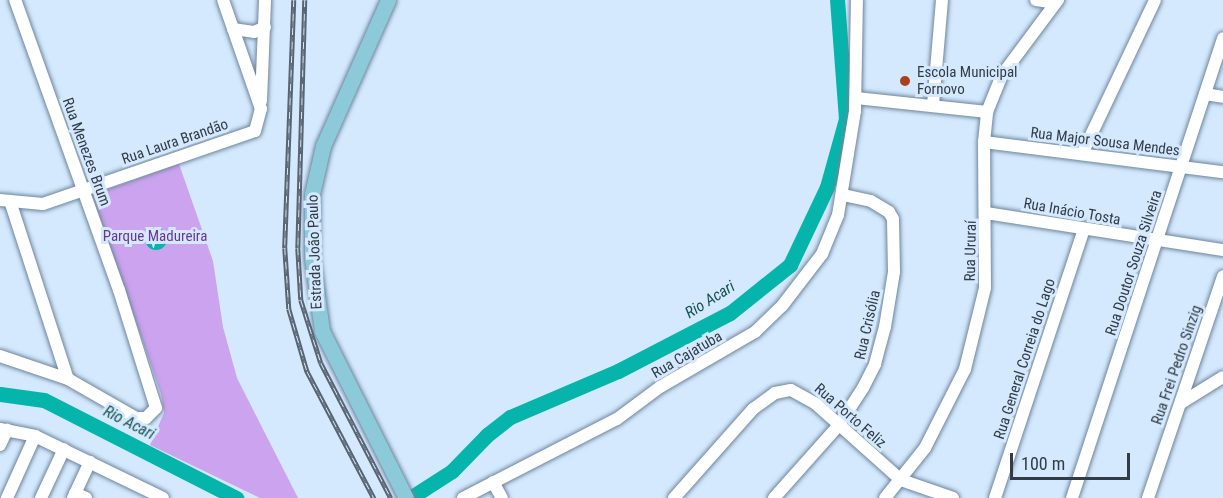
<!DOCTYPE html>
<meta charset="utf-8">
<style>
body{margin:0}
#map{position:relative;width:1223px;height:498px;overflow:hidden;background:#d4e9fe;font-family:"Roboto Condensed",sans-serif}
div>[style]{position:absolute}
.green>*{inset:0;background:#cba3ef}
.water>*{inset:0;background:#05b5ab}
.round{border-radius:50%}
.river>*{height:15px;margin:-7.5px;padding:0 7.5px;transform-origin:7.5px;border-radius:7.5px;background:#05b5ab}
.roads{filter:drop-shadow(0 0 2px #6d859d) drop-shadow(0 0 2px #6d859d)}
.minor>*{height:12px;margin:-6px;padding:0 6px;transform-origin:6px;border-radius:6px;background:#fff}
.major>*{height:15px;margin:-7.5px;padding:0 7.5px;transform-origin:7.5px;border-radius:7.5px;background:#8ccada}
.rail>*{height:4.5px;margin-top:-2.25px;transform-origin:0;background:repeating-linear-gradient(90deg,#d4e9fe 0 7px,#586471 0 14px);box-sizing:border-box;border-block:2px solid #586471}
.dots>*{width:16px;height:16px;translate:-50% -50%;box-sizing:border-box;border:3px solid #d4e9fe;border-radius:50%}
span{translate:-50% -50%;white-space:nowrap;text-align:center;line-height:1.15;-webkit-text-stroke:6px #d4e9fe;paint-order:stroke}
.poi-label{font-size:15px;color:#323c46}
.left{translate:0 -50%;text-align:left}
.street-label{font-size:15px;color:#323c46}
.park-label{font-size:15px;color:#6b3592}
.water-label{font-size:16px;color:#17534e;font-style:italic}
.scale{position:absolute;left:1010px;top:453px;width:120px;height:27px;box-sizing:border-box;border:3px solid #323c46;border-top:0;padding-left:8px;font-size:18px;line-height:21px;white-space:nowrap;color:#323c46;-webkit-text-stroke:4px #d4e9fe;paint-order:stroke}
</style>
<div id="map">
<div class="green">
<div style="clip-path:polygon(179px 164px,213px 261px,223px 327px,237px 378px,298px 498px,260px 498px,150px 445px,164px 413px,161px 394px,92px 195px)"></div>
</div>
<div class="water">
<div class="round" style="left:145px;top:228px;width:22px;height:22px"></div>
</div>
<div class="river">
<div style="left:0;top:394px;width:44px;rotate:7.8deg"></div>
<div style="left:44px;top:400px;width:216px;rotate:27deg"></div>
<div style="left:410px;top:498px;width:50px;rotate:-32.7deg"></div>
<div style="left:452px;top:471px;width:50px;rotate:-45.8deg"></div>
<div style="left:487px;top:435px;width:29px;rotate:-38deg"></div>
<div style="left:510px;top:417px;width:117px;rotate:-23.1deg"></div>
<div style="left:618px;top:371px;width:126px;rotate:-27.4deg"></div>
<div style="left:730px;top:313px;width:77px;rotate:-38.7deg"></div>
<div style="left:790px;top:265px;width:86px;rotate:-64.6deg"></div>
<div style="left:827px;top:187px;width:71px;rotate:-74.4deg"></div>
<div style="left:846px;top:119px;width:119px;rotate:-94.3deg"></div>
</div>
<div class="roads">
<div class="minor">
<div style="left:1036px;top:0;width:19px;rotate:9deg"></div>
<div style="left:233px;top:29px;width:21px;rotate:8deg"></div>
<div style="left:254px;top:32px;width:12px;rotate:-24deg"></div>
<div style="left:1205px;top:94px;width:18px;rotate:9deg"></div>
<div style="left:856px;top:98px;width:132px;rotate:6.1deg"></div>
<div style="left:261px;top:101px;width:101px;rotate:-87.7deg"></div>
<div style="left:933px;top:105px;width:105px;rotate:-85.1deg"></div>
<div style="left:984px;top:142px;width:241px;rotate:7.2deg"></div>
<div style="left:1082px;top:154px;width:170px;rotate:-64.6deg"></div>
<div style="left:0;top:200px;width:43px;rotate:5.3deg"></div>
<div style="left:43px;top:204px;width:224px;rotate:-19deg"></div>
<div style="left:255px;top:131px;width:23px;rotate:-75deg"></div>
<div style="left:261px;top:109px;width:115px;rotate:-109.2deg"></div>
<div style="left:10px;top:201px;width:187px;rotate:72deg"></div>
<div style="left:986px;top:213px;width:240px;rotate:8.9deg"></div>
<div style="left:0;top:356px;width:72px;rotate:18.7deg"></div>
<div style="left:68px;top:379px;width:78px;rotate:29.8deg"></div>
<div style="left:136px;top:418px;width:10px"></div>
<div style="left:146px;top:418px;width:14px;rotate:-45deg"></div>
<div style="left:156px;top:408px;width:124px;rotate:-107.4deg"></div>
<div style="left:119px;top:290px;width:308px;rotate:-109.7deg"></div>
<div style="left:1181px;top:403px;width:49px;rotate:-31.8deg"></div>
<div style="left:0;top:429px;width:36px;rotate:11deg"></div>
<div style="left:35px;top:436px;width:142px;rotate:25.8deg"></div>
<div style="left:0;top:445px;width:17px;rotate:-65deg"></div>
<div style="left:493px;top:482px;width:18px;rotate:61deg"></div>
<div style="left:75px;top:493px;width:12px;rotate:24deg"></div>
<div style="left:7px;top:498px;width:68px;rotate:-65.7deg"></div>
<div style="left:41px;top:498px;width:54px;rotate:-64.9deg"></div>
<div style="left:73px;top:498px;width:40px;rotate:-65deg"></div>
<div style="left:463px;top:498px;width:173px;rotate:-27.2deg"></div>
<div style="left:617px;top:419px;width:54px;rotate:-36.7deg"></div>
<div style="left:660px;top:387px;width:110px;rotate:-30.1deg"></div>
<div style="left:755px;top:332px;width:37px;rotate:-44deg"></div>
<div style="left:782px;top:306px;width:66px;rotate:-52.4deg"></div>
<div style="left:822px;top:254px;width:42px;rotate:-67.7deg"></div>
<div style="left:838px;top:215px;width:105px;rotate:-80.7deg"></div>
<div style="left:855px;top:111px;width:111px;rotate:-89deg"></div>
<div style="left:674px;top:498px;width:119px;rotate:-48.4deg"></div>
<div style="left:753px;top:409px;width:27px;rotate:-36deg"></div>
<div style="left:775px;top:393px;width:16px;rotate:-11deg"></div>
<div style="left:791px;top:390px;width:29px;rotate:29deg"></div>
<div style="left:816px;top:404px;width:114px;rotate:41.8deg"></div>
<div style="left:901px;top:480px;width:55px;rotate:19.1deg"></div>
<div style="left:774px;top:498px;width:98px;rotate:-48.3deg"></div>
<div style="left:839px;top:425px;width:44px;rotate:-57deg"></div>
<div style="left:863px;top:388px;width:27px;rotate:-63deg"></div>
<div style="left:875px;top:364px;width:38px;rotate:-75deg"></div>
<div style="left:885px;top:327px;width:56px;rotate:-80.7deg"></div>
<div style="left:894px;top:272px;width:53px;rotate:-91.1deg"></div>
<div style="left:893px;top:219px;width:8px;rotate:-120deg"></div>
<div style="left:889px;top:212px;width:21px;rotate:-149deg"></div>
<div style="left:871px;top:201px;width:29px;rotate:-168deg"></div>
<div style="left:885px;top:498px;width:64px;rotate:-51.3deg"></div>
<div style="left:925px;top:448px;width:89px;rotate:-63.1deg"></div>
<div style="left:965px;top:369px;width:83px;rotate:-76.1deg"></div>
<div style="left:985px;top:288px;width:146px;rotate:-90.4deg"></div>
<div style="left:984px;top:142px;width:30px;rotate:-84deg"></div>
<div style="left:987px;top:112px;width:40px;rotate:-68deg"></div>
<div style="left:1002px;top:75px;width:94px;rotate:-53.3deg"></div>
<div style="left:995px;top:498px;width:283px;rotate:-71.7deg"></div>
<div style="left:1072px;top:498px;width:484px;rotate:-71.8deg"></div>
<div style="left:1148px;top:498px;width:234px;rotate:-71.3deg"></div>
</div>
<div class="major">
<div style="left:388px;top:0;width:160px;rotate:114deg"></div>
<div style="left:323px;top:146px;width:49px;rotate:102.9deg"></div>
<div style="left:312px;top:194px;width:64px;rotate:90deg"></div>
<div style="left:312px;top:258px;width:74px;rotate:82.2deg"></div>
<div style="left:322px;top:331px;width:187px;rotate:63.3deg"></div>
</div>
</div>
<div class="rail">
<div style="left:294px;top:0;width:248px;rotate:92.1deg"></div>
<div style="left:285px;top:248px;width:61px;rotate:86.2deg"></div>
<div style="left:289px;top:309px;width:65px;rotate:73.8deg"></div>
<div style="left:307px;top:371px;width:144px;rotate:62.2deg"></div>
<div style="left:305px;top:0;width:248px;rotate:91.6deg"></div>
<div style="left:298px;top:248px;width:52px;rotate:86.7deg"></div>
<div style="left:301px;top:300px;width:66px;rotate:72.4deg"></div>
<div style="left:321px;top:363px;width:152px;rotate:62.6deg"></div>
</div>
<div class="dots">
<div style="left:905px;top:81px;background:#a8411e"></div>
</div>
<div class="poi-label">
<span class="left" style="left:917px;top:81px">Escola Municipal<br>Fornovo</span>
</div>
<div class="street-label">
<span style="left:175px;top:142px;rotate:-19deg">Rua Laura Brandão</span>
<span style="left:1105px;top:142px;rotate:7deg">Rua Major Sousa Mendes</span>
<span style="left:86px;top:152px;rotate:70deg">Rua Menezes Brum</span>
<span style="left:1072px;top:212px;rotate:10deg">Rua Inácio Tosta</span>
<span style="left:971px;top:251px;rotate:-89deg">Rua Ururaí</span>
<span style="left:315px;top:252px;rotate:-92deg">Estrada João Paulo</span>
<span style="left:1134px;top:263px;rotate:-72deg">Rua Doutor Souza Silveira</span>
<span style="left:868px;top:325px;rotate:-77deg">Rua Crisólia</span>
<span style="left:687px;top:355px;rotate:-30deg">Rua Cajatuba</span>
<span style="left:1025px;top:359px;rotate:-72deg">Rua General Correia do Lago</span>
<span style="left:1177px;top:365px;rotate:-71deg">Rua Frei Pedro Sinzig</span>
<span style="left:850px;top:416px;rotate:41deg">Rua Porto Feliz</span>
</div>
<div class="park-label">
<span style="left:155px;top:237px">Parque Madureira</span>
</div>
<div class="water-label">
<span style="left:710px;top:300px;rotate:-32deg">Rio Acari</span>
<span style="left:129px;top:423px;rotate:27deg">Rio Acari</span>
</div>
<div class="scale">100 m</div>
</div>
